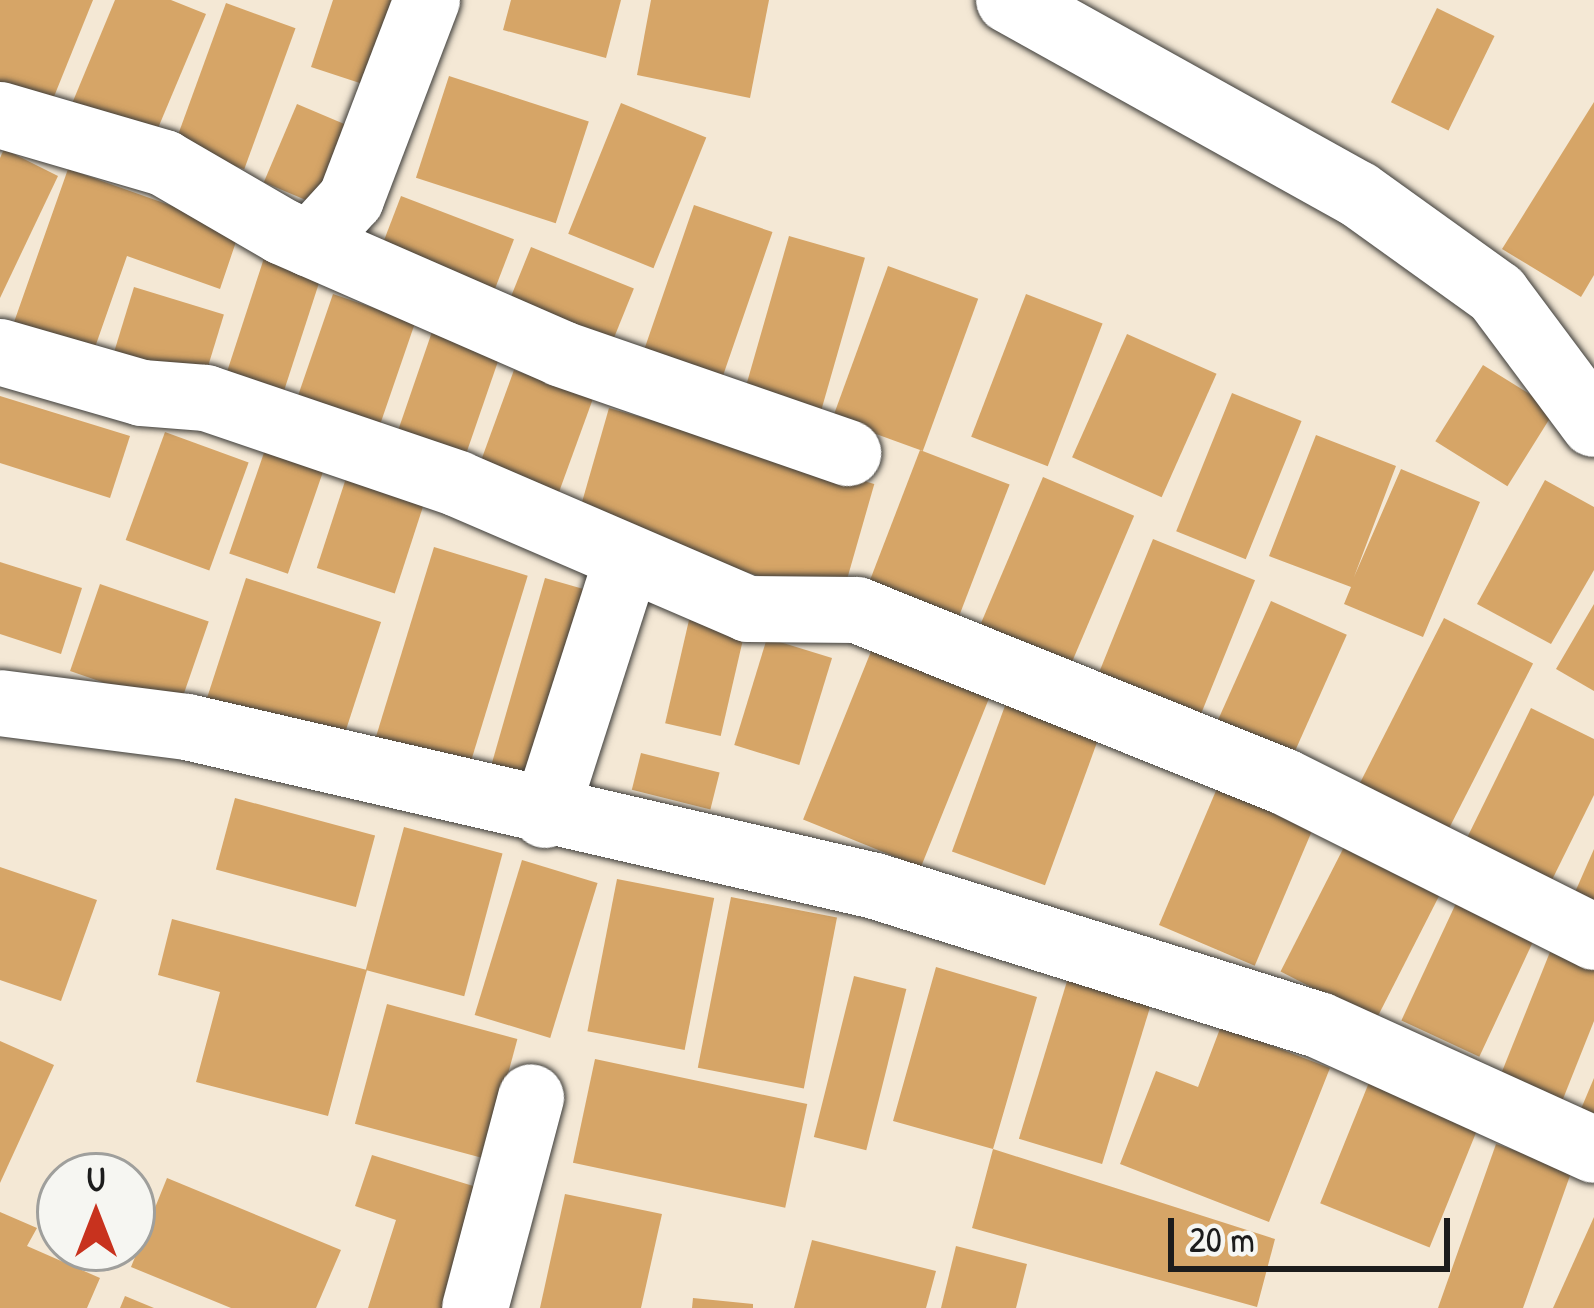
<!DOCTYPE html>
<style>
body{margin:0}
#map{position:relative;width:1594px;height:1308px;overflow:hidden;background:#f4e8d5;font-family:"Patrick Hand",sans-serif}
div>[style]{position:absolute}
.building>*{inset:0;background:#d6a567;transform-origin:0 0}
.roads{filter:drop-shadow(0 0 3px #3c3b38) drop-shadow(0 0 3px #3c3b38)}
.minor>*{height:66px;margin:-33px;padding:0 33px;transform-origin:33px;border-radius:33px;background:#fff}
span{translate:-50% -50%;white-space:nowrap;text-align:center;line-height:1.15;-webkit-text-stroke:9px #f6f6f2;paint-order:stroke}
.north{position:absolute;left:36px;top:1152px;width:120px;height:120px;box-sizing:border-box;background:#f6f6f2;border:3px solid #9f9f9c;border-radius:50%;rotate:0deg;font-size:33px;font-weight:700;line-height:48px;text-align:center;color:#1c1c1c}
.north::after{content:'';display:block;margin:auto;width:42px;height:54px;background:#c8321e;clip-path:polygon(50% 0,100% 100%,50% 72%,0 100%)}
.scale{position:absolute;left:1168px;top:1218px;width:282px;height:54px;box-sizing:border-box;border:6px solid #1c1c1c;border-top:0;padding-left:15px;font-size:36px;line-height:42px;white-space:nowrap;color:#1c1c1c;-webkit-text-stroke:9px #f6f6f2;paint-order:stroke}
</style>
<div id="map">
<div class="building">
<div style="clip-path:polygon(0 0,93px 0,51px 104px,0 84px)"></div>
<div style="clip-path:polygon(115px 0,171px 0,206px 14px,153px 140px,71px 106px)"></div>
<div style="clip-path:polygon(333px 0,408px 0,378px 89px,311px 67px)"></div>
<div style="clip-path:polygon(511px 0,621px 0,606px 58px,503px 30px)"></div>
<div style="clip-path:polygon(651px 0,769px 0,750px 98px,637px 75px)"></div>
<div style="left:226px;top:3px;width:74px;height:150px;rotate:20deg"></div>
<div style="left:1437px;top:8px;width:64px;height:105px;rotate:26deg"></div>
<div style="left:449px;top:76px;width:147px;height:107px;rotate:18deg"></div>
<div style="clip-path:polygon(1594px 102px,1594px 275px,1581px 297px,1502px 249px)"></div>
<div style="left:621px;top:103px;width:92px;height:141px;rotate:22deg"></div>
<div style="left:297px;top:104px;width:61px;height:85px;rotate:23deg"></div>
<div style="clip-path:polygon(4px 149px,58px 176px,0 298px,0 158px)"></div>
<div style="clip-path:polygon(68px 169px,240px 230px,220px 289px,127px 256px,93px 353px,13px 325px)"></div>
<div style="left:401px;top:196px;width:121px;height:58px;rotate:21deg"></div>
<div style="left:694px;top:205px;width:83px;height:165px;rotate:19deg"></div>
<div style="left:789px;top:236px;width:79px;height:164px;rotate:16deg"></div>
<div style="left:531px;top:247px;width:111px;height:58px;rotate:22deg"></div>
<div style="left:265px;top:255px;width:60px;height:131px;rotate:18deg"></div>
<div style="left:888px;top:266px;width:96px;height:162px;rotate:20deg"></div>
<div style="left:134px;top:287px;width:94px;height:67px;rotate:17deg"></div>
<div style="left:333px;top:294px;width:87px;height:112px;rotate:19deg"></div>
<div style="left:1026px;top:294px;width:82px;height:153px;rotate:21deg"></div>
<div style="left:434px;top:326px;width:72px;height:117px;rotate:19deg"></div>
<div style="left:1127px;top:334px;width:98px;height:135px;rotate:24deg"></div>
<div style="left:1483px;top:365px;width:85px;height:90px;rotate:32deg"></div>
<div style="left:514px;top:370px;width:84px;height:113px;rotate:20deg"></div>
<div style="left:1232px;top:393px;width:75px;height:149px;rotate:22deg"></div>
<div style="clip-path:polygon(0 396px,130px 436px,110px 498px,0 463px)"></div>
<div style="left:609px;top:408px;width:276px;height:120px;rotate:16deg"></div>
<div style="left:165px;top:432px;width:89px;height:115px;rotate:20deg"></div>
<div style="clip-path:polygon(1316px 435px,1396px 466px,1354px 577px,1401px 469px,1480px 502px,1423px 637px,1344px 604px,1351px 587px,1269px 556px)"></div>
<div style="left:268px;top:441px;width:62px;height:119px;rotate:19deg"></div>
<div style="left:920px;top:450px;width:96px;height:149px;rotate:21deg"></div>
<div style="left:348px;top:472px;width:82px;height:101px;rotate:18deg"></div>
<div style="left:1043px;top:477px;width:99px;height:168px;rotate:23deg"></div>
<div style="clip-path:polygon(1545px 480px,1594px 507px,1594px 570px,1551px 644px,1477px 604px)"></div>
<div style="left:1153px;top:539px;width:110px;height:155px;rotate:22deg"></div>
<div style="left:434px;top:547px;width:98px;height:207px;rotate:17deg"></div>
<div style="clip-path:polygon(0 562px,82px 588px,61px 654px,0 634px)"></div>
<div style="left:246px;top:578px;width:142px;height:127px;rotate:18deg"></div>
<div style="left:545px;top:578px;width:50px;height:201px;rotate:16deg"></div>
<div style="left:100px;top:584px;width:115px;height:92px;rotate:19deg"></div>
<div style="left:1271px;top:601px;width:83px;height:130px;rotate:24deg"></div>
<div style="clip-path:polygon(1594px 604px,1594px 691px,1556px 669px)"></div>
<div style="left:1444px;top:618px;width:100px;height:198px;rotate:27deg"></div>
<div style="left:689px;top:620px;width:57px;height:106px;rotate:13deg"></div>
<div style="left:767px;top:638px;width:68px;height:112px;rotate:17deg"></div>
<div style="left:872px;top:649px;width:127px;height:184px;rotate:22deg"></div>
<div style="left:1006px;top:703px;width:99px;height:158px;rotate:20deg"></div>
<div style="clip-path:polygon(1531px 708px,1594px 739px,1594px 795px,1547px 890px,1462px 848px)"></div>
<div style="left:641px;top:753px;width:81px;height:38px;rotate:14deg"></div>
<div style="left:1218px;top:786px;width:104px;height:151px;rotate:23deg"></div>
<div style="left:235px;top:798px;width:145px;height:74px;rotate:15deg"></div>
<div style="left:404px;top:827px;width:102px;height:148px;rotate:15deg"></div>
<div style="left:1345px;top:845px;width:107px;height:142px;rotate:27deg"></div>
<div style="clip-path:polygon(1594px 849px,1594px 909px,1572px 899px)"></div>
<div style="left:522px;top:860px;width:79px;height:162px;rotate:17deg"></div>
<div style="clip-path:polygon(0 867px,97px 900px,61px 1001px,0 980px)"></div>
<div style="left:617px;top:879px;width:99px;height:155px;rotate:11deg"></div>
<div style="left:731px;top:897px;width:108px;height:174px;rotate:11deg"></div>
<div style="left:1458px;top:899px;width:86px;height:134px;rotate:25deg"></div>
<div style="clip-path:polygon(172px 919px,367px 970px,328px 1116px,196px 1082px,220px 992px,158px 975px)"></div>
<div style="clip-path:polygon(1550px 952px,1594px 969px,1594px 1021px,1561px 1104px,1499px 1079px)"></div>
<div style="clip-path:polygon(936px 967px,1037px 997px,993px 1149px,1275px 1239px,1257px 1307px,972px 1228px,993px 1149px,893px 1121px)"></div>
<div style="left:854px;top:976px;width:54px;height:166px;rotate:14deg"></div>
<div style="left:1068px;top:978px;width:87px;height:168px;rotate:17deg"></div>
<div style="left:387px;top:1004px;width:135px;height:124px;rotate:15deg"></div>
<div style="clip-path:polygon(1221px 1026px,1330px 1068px,1269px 1222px,1120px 1164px,1156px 1071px,1198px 1087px)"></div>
<div style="clip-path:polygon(0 1041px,54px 1065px,0 1183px)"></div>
<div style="left:595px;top:1059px;width:217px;height:106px;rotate:12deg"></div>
<div style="clip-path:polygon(1594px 1078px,1594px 1123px,1578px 1116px)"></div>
<div style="left:1370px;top:1080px;width:118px;height:133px;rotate:22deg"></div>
<div style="clip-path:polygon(1496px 1144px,1572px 1170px,1523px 1308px,1438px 1308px)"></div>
<div style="clip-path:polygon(372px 1155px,483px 1189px,445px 1308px,368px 1308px,396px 1220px,355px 1206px)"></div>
<div style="clip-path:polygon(167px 1178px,341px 1250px,316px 1308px,231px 1308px,131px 1267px)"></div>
<div style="clip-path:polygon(565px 1194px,662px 1214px,641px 1308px,540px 1308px)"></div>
<div style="clip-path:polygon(0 1212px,37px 1228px,27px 1246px,100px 1278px,87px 1308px,0 1308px)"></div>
<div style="clip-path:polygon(1594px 1217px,1594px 1308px,1553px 1308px)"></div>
<div style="clip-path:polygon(812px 1240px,936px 1271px,926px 1308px,794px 1308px)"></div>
<div style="clip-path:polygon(956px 1246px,1027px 1264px,1016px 1308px,941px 1308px)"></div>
<div style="clip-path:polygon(125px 1296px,154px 1308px,120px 1308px)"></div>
<div style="clip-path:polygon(693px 1298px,753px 1304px,753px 1308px,692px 1308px)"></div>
</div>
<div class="roads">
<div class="minor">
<div style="left:1009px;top:0;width:399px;rotate:29.1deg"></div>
<div style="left:1358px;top:194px;width:171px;rotate:35.7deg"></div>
<div style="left:1497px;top:294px;width:162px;rotate:53.3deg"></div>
<div style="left:0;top:115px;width:171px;rotate:16.3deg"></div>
<div style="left:164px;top:163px;width:138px;rotate:30.1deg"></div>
<div style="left:283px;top:232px;width:305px;rotate:23.6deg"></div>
<div style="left:562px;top:354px;width:303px;rotate:19.1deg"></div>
<div style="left:310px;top:244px;width:61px;rotate:-47.7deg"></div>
<div style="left:351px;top:199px;width:213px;rotate:-69.1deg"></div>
<div style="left:0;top:352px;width:148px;rotate:16.1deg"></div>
<div style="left:142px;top:393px;width:64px;rotate:4.5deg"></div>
<div style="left:206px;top:398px;width:266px;rotate:18.8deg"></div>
<div style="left:458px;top:484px;width:316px;rotate:23.3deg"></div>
<div style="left:748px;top:609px;width:109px;rotate:0.5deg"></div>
<div style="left:857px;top:610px;width:461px;rotate:21.9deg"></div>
<div style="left:1285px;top:782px;width:346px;rotate:26.6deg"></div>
<div style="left:0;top:703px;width:189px;rotate:7.3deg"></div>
<div style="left:187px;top:727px;width:706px;rotate:13.01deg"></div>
<div style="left:875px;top:886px;width:465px;rotate:17.4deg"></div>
<div style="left:1319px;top:1025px;width:302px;rotate:24.4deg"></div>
<div style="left:545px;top:815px;width:266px;rotate:-72.2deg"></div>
<div style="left:475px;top:1308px;width:218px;rotate:-75.1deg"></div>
</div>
</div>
<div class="north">U</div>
<div class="scale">20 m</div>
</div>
